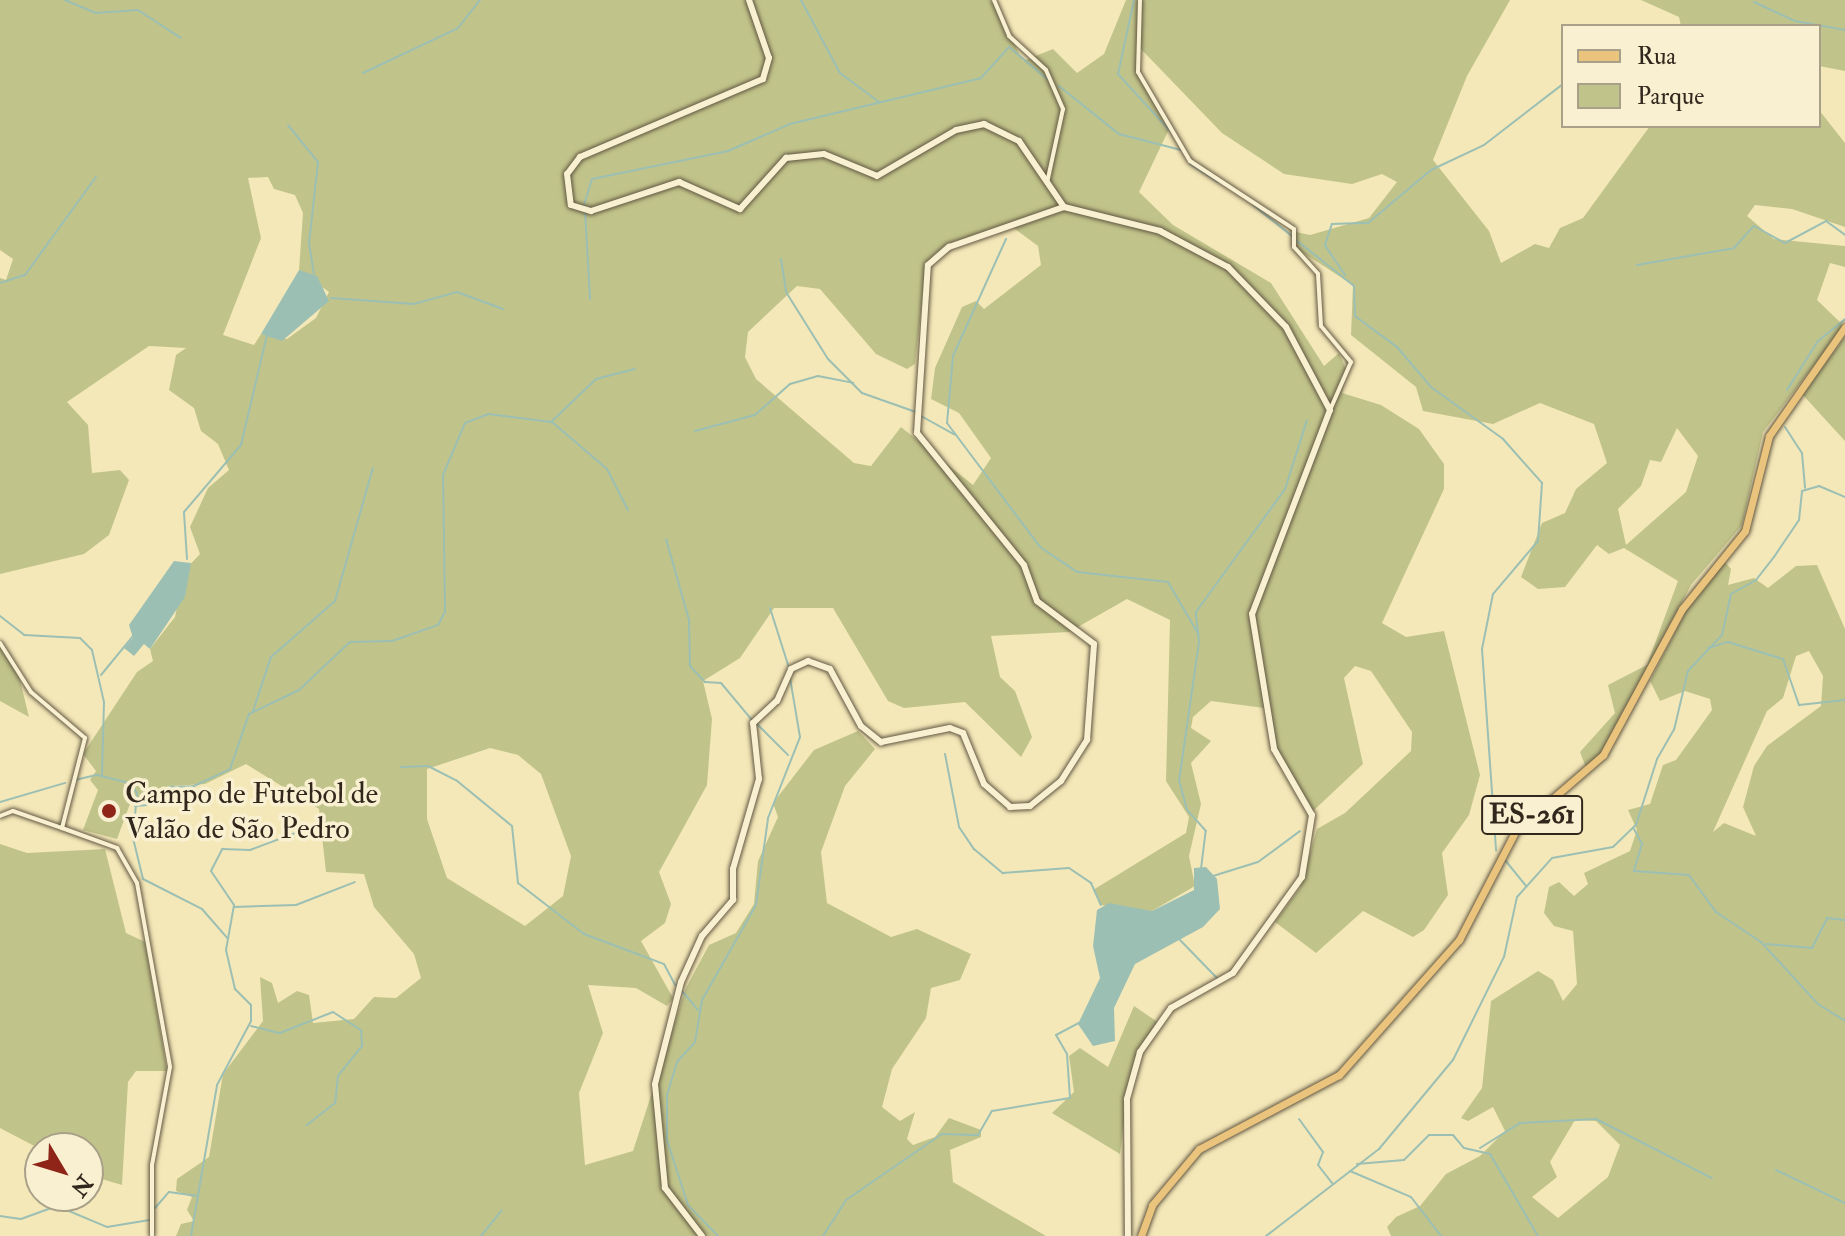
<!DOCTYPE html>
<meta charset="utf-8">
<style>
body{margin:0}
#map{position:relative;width:1845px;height:1236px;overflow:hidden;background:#f4e8b8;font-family:"IM FELL Double Pica",serif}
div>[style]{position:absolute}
.green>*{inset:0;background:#c1c48a}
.water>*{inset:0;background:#9cbfb4}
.stream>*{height:2px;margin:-1px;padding:0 1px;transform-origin:1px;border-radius:1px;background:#9cbfb4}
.roads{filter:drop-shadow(0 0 2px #625743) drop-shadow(0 0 2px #625743)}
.street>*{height:4px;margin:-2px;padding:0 2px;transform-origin:2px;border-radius:2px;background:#f8f0d1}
.secondary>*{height:6px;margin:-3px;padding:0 3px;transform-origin:3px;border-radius:3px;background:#f8f0d1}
.primary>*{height:7px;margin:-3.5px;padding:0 3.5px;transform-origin:3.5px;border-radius:3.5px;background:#eac47c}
.dots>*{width:22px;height:22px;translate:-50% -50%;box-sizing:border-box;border:4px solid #f8f0d1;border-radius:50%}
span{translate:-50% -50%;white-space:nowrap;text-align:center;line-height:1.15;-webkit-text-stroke:7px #f8f0d1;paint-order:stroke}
.shield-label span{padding:2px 6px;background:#f8f0d1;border:2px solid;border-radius:6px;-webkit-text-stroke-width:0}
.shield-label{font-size:28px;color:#32271c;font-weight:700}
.poi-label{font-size:30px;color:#32271c}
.left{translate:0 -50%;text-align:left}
.legend{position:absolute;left:1561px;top:24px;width:260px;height:104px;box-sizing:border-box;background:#f8f0d1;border:2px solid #a9a089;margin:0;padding:10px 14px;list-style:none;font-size:24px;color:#32271c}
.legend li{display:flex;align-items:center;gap:16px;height:40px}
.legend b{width:40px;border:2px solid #a9a089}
.north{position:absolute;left:24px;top:1132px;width:80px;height:80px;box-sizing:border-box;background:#f8f0d1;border:2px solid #a9a089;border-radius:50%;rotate:128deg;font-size:22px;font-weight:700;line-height:32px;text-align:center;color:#32271c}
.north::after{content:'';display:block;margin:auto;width:28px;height:36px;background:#8f2418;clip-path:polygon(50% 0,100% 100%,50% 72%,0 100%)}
</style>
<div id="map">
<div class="green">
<div style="clip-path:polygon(evenodd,0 0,991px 0,1023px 61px,1053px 49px,1077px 73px,1104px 54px,1126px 0,1510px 0,1467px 76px,1433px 160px,1489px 231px,1501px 263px,1535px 244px,1549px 248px,1560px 228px,1583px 218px,1650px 126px,1819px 126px,1819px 110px,1845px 143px,1845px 227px,1792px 209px,1755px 205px,1747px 216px,1774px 239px,1845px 246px,1845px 267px,1830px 263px,1817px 300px,1844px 326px,1763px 432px,1742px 525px,1691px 585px,1604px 750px,1587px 770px,1580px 752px,1615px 713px,1608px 685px,1647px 665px,1678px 581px,1624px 548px,1609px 554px,1597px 545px,1565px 587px,1538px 589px,1521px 577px,1542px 523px,1565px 513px,1576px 489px,1607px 463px,1594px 424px,1540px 403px,1493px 424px,1423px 411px,1416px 387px,1351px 335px,1353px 285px,1294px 247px,1296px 232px,1310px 235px,1369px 218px,1397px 182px,1382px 174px,1352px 184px,1284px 174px,1222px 133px,1139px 47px,1140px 75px,1171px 125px,1139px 192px,1173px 225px,1271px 283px,1324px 366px,1339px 353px,1347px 372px,1342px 393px,1381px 405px,1419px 429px,1444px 464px,1444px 489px,1382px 623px,1406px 637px,1444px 631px,1480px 775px,1469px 815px,1442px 853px,1448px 895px,1424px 930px,1413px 937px,1363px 911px,1316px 953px,1275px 922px,1300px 888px,1317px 829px,1345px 813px,1411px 751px,1412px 732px,1371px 671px,1355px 666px,1344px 678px,1363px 764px,1312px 812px,1278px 764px,1264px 708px,1211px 701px,1193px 717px,1191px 728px,1211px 741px,1191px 763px,1201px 804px,1189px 856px,1195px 886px,1152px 911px,1138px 910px,1101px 905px,1093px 890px,1186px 833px,1189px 817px,1166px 781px,1170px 620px,1127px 599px,1069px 632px,991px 636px,1000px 677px,1015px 691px,1032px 737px,1021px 757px,965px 702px,904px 708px,888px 701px,833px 608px,774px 608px,740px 658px,703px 681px,712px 719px,707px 785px,659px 872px,671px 904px,665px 923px,641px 941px,673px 998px,667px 1006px,636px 988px,588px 985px,603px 1033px,579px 1093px,585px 1165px,633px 1151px,686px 988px,709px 945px,736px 933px,754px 904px,758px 861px,778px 817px,773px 803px,814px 750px,858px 731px,875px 749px,845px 786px,821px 852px,827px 903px,891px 937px,917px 929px,971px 954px,960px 980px,931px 988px,926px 1018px,892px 1069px,882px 1107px,900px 1121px,915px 1112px,907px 1139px,913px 1145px,935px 1137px,949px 1118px,981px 1130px,981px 1137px,950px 1150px,953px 1182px,1046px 1236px,176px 1236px,181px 1224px,194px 1221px,187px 1210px,192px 1197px,176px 1191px,177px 1179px,209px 1157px,223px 1074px,263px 1021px,260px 977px,272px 983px,278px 1003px,297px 991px,309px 995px,313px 1023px,354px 1019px,374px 997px,396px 998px,421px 978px,414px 954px,374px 907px,364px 874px,326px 872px,319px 809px,246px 764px,205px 784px,171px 786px,157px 805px,131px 801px,117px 839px,83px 830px,98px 790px,90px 780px,96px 771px,83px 754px,137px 672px,153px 661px,150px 649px,175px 617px,184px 571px,200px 554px,190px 527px,208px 488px,229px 470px,218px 444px,201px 431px,194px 408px,169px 390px,176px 355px,186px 348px,149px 346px,67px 402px,88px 425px,92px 473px,120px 470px,129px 480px,109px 535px,84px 554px,0 574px,0 278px,6px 280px,13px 259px,0 250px,0 0,268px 177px,274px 189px,295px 195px,303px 213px,299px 270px,329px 292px,316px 318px,287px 339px,261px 334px,254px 345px,223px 335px,261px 238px,248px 178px,268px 177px,0 0,1011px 226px,1038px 246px,1041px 265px,984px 309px,976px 301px,962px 307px,935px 368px,931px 399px,959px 413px,991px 458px,973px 485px,901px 427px,871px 466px,854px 463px,756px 379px,745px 357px,748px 332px,797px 286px,820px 289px,876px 354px,907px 369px,915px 364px,926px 267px,952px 245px,1011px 226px,0 0,1677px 428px,1698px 456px,1686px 492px,1626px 545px,1618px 509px,1641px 486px,1650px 460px,1661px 462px,1677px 428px,0 0,490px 748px,518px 755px,541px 774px,571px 856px,563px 896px,525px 926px,447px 878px,427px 819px,427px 769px,490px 748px)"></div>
<div style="clip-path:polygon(1641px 0,1845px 0,1845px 71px,1819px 66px,1819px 26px,1681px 26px,1679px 17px)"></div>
<div style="clip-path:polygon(1845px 337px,1845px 441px,1802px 394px)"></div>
<div style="clip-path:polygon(evenodd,1724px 561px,1731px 569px,1728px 585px,1754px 578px,1768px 588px,1796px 566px,1817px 565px,1845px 629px,1845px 1236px,1391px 1236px,1387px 1227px,1396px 1217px,1420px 1206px,1446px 1174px,1480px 1156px,1505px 1131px,1493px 1107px,1468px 1121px,1461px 1118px,1482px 1088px,1491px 1001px,1538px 971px,1553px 980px,1563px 1001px,1577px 984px,1573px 931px,1554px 926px,1544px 913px,1549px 887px,1559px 882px,1574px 896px,1588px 884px,1584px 873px,1630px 851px,1637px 830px,1628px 810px,1650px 804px,1663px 765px,1676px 760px,1712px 710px,1710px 699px,1685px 691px,1660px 701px,1650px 681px,1689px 605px,1724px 561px,1809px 651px,1823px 676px,1821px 706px,1767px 746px,1754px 766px,1743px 807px,1756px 836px,1724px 823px,1713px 832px,1767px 711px,1783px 698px,1796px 656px,1809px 651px,1724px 561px,1575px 1120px,1596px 1121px,1620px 1145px,1608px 1177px,1558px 1218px,1532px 1197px,1557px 1177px,1550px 1162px,1575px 1120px)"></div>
<div style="clip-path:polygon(0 642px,18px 672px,29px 717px,0 701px)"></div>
<div style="clip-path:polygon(0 844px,27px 853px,105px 849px,126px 933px,145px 942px,167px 1071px,136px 1071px,128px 1082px,122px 1185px,88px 1175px,88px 1148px,40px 1149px,0 1128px)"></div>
<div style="clip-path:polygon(1134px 1006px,1159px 1023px,1129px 1080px,1120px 1154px,1052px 1113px,1074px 1092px,1069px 1056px,1080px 1048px,1108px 1067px)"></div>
</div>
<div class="water">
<div style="clip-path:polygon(299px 270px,317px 276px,329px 301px,282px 341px,261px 334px)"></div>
<div style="clip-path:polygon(174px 561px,191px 563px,185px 597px,150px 649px,144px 644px,134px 656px,124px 648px,133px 638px,129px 625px)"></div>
<div style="clip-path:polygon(1194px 868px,1206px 867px,1217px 879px,1220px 909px,1203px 927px,1135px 964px,1114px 1008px,1115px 1041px,1093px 1046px,1078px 1024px,1100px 978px,1093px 946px,1097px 910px,1109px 903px,1152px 911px,1194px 890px)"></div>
</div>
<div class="stream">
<div style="left:65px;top:0;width:34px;rotate:23deg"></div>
<div style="left:96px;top:13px;width:42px;rotate:-4.1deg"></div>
<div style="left:138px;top:10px;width:51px;rotate:33.1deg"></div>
<div style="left:801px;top:0;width:83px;rotate:61.9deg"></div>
<div style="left:840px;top:73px;width:49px;rotate:36.6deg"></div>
<div style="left:1134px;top:0;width:76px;rotate:102.2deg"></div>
<div style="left:1118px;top:74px;width:79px;rotate:47.6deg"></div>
<div style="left:1754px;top:2px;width:45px;rotate:24.9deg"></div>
<div style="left:1795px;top:21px;width:51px;rotate:10.2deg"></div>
<div style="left:363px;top:73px;width:105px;rotate:-25.3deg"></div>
<div style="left:458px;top:28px;width:36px;rotate:-52deg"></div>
<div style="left:1059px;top:86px;width:77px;rotate:38.7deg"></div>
<div style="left:1119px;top:134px;width:64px;rotate:14.5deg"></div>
<div style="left:288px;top:125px;width:48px;rotate:51deg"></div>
<div style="left:318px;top:162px;width:81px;rotate:96.3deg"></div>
<div style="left:309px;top:243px;width:31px;rotate:81deg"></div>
<div style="left:1190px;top:164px;width:33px;rotate:33deg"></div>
<div style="left:584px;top:205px;width:27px;rotate:-73deg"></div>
<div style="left:592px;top:179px;width:139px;rotate:-11.6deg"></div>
<div style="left:728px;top:151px;width:68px;rotate:-23.5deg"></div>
<div style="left:790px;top:124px;width:196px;rotate:-13.5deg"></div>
<div style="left:981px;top:78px;width:42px;rotate:-47.9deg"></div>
<div style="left:1009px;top:47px;width:50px;rotate:40.1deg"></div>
<div style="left:1253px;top:205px;width:50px;rotate:38.5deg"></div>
<div style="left:585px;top:211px;width:88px;rotate:86.7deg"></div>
<div style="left:1006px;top:239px;width:128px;rotate:114.4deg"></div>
<div style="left:953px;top:356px;width:67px;rotate:95.1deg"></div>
<div style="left:947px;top:423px;width:155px;rotate:53.1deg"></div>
<div style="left:1040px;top:547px;width:45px;rotate:34deg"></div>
<div style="left:1077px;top:572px;width:92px;rotate:6.3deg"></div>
<div style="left:1168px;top:582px;width:61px;rotate:59.7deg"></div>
<div style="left:1296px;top:240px;width:74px;rotate:38.4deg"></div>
<div style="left:1354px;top:286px;width:30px;rotate:88deg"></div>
<div style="left:1355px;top:316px;width:52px;rotate:36.4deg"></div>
<div style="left:1397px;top:347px;width:52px;rotate:49.6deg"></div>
<div style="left:1431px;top:387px;width:89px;rotate:35.8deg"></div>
<div style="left:1503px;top:439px;width:59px;rotate:48.4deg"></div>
<div style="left:1542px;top:483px;width:58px;rotate:93.9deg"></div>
<div style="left:1538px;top:541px;width:70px;rotate:130.3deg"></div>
<div style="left:1493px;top:594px;width:56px;rotate:101.3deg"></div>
<div style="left:1482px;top:649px;width:202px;rotate:86deg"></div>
<div style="left:781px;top:259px;width:33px;rotate:81deg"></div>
<div style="left:786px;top:292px;width:79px;rotate:57.9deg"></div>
<div style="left:828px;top:359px;width:48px;rotate:45deg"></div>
<div style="left:862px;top:393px;width:57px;rotate:19.4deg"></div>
<div style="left:1637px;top:265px;width:98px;rotate:-9.9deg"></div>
<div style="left:1734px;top:248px;width:30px;rotate:-48deg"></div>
<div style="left:1754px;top:226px;width:35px;rotate:29deg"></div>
<div style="left:1785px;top:243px;width:47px;rotate:-28.2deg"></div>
<div style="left:1826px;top:221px;width:24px;rotate:36deg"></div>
<div style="left:1345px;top:275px;width:36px;rotate:-124deg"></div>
<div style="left:1325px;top:245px;width:22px;rotate:-72deg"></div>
<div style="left:1332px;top:224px;width:36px;rotate:-2deg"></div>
<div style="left:1368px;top:223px;width:82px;rotate:-40.1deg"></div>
<div style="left:1431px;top:170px;width:59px;rotate:-25.3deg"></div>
<div style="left:1484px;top:145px;width:100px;rotate:-37.7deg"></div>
<div style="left:0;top:283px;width:26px;rotate:-18deg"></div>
<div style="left:25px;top:275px;width:121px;rotate:-54.1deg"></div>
<div style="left:331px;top:298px;width:83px;rotate:4.1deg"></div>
<div style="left:414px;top:304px;width:45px;rotate:-15.6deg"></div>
<div style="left:457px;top:292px;width:49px;rotate:20.3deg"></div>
<div style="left:1787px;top:390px;width:58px;rotate:-57.7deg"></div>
<div style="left:1818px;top:341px;width:35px;rotate:-39deg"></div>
<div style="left:921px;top:416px;width:38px;rotate:29deg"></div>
<div style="left:552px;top:422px;width:72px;rotate:40.5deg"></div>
<div style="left:607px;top:469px;width:46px;rotate:62.9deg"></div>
<div style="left:1785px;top:427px;width:31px;rotate:57deg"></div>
<div style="left:1802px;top:453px;width:35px;rotate:85deg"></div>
<div style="left:695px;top:431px;width:62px;rotate:-14.9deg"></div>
<div style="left:755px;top:415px;width:47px;rotate:-41.5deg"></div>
<div style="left:790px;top:384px;width:29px;rotate:-16deg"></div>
<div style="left:818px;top:376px;width:36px;rotate:11deg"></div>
<div style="left:666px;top:539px;width:84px;rotate:74.1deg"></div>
<div style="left:689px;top:620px;width:46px;rotate:88.8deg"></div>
<div style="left:690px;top:666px;width:22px;rotate:47deg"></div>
<div style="left:705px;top:682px;width:16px;rotate:4deg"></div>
<div style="left:721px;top:683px;width:48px;rotate:50deg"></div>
<div style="left:187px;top:559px;width:47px;rotate:-93.7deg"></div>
<div style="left:184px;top:512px;width:88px;rotate:-49.6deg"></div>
<div style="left:241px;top:445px;width:113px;rotate:-76.7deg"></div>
<div style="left:770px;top:608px;width:63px;rotate:72.4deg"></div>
<div style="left:0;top:616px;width:31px;rotate:38deg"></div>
<div style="left:24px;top:635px;width:56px;rotate:3.1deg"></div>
<div style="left:80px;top:638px;width:17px;rotate:45deg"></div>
<div style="left:92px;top:650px;width:53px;rotate:77deg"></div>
<div style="left:104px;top:702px;width:73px;rotate:91.6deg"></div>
<div style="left:1708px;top:648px;width:21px;rotate:-17deg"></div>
<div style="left:1728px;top:642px;width:58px;rotate:17.2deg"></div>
<div style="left:1783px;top:659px;width:49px;rotate:70.8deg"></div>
<div style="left:1799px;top:705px;width:46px;rotate:-6.2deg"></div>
<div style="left:101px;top:675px;width:50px;rotate:-50.6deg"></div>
<div style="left:253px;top:711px;width:57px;rotate:-71.6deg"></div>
<div style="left:271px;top:657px;width:85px;rotate:-41.2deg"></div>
<div style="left:335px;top:601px;width:138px;rotate:-74.1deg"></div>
<div style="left:757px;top:724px;width:44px;rotate:45deg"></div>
<div style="left:945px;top:754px;width:74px;rotate:79.1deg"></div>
<div style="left:959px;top:827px;width:27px;rotate:56deg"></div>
<div style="left:974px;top:849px;width:38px;rotate:40deg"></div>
<div style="left:1003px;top:873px;width:66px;rotate:-4.3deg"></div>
<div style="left:1069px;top:868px;width:27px;rotate:34deg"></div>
<div style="left:1091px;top:883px;width:24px;rotate:66deg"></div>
<div style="left:401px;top:767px;width:27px;rotate:-2deg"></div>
<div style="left:428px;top:766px;width:31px;rotate:27deg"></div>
<div style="left:456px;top:780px;width:72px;rotate:39.4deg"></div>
<div style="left:512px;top:826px;width:57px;rotate:84deg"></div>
<div style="left:518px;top:883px;width:83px;rotate:37.7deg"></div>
<div style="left:584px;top:934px;width:85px;rotate:20.6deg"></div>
<div style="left:664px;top:964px;width:24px;rotate:62deg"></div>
<div style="left:75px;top:780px;width:23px;rotate:-13deg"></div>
<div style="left:97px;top:775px;width:34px;rotate:14deg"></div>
<div style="left:130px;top:783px;width:12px;rotate:55deg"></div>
<div style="left:137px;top:793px;width:45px;rotate:95.1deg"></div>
<div style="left:133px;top:838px;width:42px;rotate:76.3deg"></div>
<div style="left:143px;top:879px;width:66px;rotate:27deg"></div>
<div style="left:202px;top:909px;width:38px;rotate:49deg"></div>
<div style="left:0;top:802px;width:68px;rotate:-16.3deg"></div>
<div style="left:135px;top:806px;width:24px;rotate:-5deg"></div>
<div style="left:159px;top:804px;width:20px;rotate:-60deg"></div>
<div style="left:169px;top:787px;width:25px;rotate:-2deg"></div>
<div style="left:194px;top:786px;width:40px;rotate:-25deg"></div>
<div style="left:230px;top:769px;width:58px;rotate:-70.9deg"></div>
<div style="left:249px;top:714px;width:55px;rotate:-25.6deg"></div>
<div style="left:299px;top:690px;width:70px;rotate:-43.3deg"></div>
<div style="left:350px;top:642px;width:42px;rotate:-1.4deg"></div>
<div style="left:392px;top:641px;width:49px;rotate:-19.2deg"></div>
<div style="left:438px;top:625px;width:15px;rotate:-62deg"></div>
<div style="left:445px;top:612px;width:137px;rotate:-90.8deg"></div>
<div style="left:443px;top:475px;width:56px;rotate:-67.1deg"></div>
<div style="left:465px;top:423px;width:25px;rotate:-21deg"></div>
<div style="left:488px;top:414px;width:64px;rotate:7.2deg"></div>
<div style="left:551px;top:422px;width:62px;rotate:-43.7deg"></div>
<div style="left:596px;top:379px;width:40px;rotate:-14.4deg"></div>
<div style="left:1634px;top:829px;width:17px;rotate:62deg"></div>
<div style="left:1642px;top:844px;width:28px;rotate:107deg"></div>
<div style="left:1634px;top:871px;width:55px;rotate:4.2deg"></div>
<div style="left:1689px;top:875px;width:46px;rotate:53.9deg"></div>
<div style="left:1716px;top:912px;width:54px;rotate:33.7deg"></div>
<div style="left:1761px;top:942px;width:84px;rotate:47.4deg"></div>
<div style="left:1818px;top:1004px;width:32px;rotate:32deg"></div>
<div style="left:1505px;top:860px;width:33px;rotate:51deg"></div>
<div style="left:1201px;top:869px;width:38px;rotate:-83deg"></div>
<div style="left:1206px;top:831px;width:28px;rotate:-132deg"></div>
<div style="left:1187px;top:810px;width:30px;rotate:-105deg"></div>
<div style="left:1179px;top:781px;width:139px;rotate:-81.8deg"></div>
<div style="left:1199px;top:643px;width:31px;rotate:-96deg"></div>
<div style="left:1196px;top:612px;width:152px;rotate:-54.1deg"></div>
<div style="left:1285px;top:489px;width:72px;rotate:-72.3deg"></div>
<div style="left:1213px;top:876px;width:47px;rotate:-17.3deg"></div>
<div style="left:1258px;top:862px;width:52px;rotate:-36.4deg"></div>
<div style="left:234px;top:907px;width:62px;rotate:-1.8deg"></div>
<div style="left:296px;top:905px;width:63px;rotate:-21.3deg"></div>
<div style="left:1180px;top:940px;width:53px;rotate:45.8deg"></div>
<div style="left:1766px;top:944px;width:46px;rotate:5deg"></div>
<div style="left:1812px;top:948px;width:34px;rotate:-63deg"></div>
<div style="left:1827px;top:918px;width:18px;rotate:6deg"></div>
<div style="left:682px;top:991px;width:25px;rotate:50deg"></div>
<div style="left:251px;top:1026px;width:30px;rotate:14deg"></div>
<div style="left:280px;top:1033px;width:57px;rotate:-21.6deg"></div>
<div style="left:333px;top:1012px;width:33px;rotate:33deg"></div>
<div style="left:361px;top:1030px;width:16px;rotate:86deg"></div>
<div style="left:362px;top:1046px;width:38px;rotate:129deg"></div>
<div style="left:338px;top:1076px;width:27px;rotate:96deg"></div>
<div style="left:335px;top:1103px;width:36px;rotate:142deg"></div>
<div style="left:1299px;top:1119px;width:41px;rotate:54deg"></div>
<div style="left:1323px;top:1152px;width:14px;rotate:111deg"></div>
<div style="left:1318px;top:1165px;width:23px;rotate:52deg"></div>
<div style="left:1480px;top:1148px;width:47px;rotate:-32deg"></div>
<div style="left:1520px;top:1123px;width:76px;rotate:-3deg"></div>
<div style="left:1596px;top:1119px;width:130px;rotate:27deg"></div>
<div style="left:1357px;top:1164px;width:47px;rotate:-4.9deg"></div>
<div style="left:1404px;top:1160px;width:35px;rotate:-45deg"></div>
<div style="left:1429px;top:1135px;width:24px"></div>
<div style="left:1453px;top:1135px;width:17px;rotate:50deg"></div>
<div style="left:1464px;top:1148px;width:27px;rotate:13deg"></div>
<div style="left:1490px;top:1154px;width:95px;rotate:59.7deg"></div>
<div style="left:1776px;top:1170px;width:76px;rotate:25.6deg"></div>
<div style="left:1350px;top:1171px;width:66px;rotate:23.1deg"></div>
<div style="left:1411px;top:1197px;width:49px;rotate:52.4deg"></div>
<div style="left:155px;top:1208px;width:21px;rotate:-49deg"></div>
<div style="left:169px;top:1192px;width:27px;rotate:8deg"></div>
<div style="left:0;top:1216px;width:21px;rotate:8deg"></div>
<div style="left:21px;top:1219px;width:38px;rotate:-20deg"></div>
<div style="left:57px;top:1206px;width:54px;rotate:22.8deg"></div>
<div style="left:107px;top:1227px;width:43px;rotate:-9.5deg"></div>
<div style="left:191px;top:1236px;width:153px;rotate:-80.2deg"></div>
<div style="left:217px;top:1085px;width:72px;rotate:-62deg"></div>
<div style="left:251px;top:1021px;width:16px;rotate:-90deg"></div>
<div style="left:251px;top:1005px;width:23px;rotate:-135deg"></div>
<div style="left:235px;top:989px;width:40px;rotate:-103deg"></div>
<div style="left:226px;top:950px;width:46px;rotate:-79.9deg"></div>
<div style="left:234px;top:905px;width:41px;rotate:-124.1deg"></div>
<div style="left:211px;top:871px;width:25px;rotate:-63deg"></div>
<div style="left:222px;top:849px;width:28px;rotate:2deg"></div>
<div style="left:250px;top:850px;width:72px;rotate:-20.5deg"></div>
<div style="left:481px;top:1236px;width:33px;rotate:-51deg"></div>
<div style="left:718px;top:1236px;width:43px;rotate:-134.1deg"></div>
<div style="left:688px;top:1205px;width:68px;rotate:-107.9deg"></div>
<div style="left:667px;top:1140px;width:45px;rotate:-90deg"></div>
<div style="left:667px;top:1095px;width:34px;rotate:-73deg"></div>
<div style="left:677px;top:1062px;width:27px;rotate:-48deg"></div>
<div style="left:695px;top:1042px;width:43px;rotate:-80.5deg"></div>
<div style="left:702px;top:1000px;width:109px;rotate:-60.4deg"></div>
<div style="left:756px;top:905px;width:88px;rotate:-82.1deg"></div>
<div style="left:768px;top:818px;width:87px;rotate:-68.4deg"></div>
<div style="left:800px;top:737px;width:60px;rotate:-99.6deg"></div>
<div style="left:823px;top:1236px;width:43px;rotate:-57.4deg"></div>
<div style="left:846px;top:1200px;width:116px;rotate:-34.5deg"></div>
<div style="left:942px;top:1134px;width:36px;rotate:2deg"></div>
<div style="left:978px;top:1135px;width:28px;rotate:-60deg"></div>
<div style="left:992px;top:1111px;width:79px;rotate:-9.5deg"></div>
<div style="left:1070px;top:1098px;width:44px;rotate:-93.9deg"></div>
<div style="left:1067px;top:1054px;width:22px;rotate:-120deg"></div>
<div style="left:1056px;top:1035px;width:26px;rotate:-28deg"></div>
<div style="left:1266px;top:1236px;width:143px;rotate:-37.6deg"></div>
<div style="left:1379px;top:1149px;width:116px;rotate:-50.3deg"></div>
<div style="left:1453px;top:1060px;width:115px;rotate:-63.7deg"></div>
<div style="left:1504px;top:957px;width:61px;rotate:-77.8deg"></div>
<div style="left:1517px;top:897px;width:52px;rotate:-48.1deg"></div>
<div style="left:1552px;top:858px;width:62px;rotate:-10.2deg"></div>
<div style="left:1613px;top:847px;width:32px;rotate:-44deg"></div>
<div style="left:1636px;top:825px;width:69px;rotate:-72.3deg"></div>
<div style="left:1657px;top:759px;width:34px;rotate:-60deg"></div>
<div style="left:1674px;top:730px;width:61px;rotate:-76.7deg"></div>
<div style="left:1688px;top:671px;width:50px;rotate:-46.6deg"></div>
<div style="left:1722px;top:635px;width:42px;rotate:-77.6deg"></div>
<div style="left:1731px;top:594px;width:29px;rotate:-29deg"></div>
<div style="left:1756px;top:580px;width:29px;rotate:-52deg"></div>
<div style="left:1774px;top:557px;width:45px;rotate:-56deg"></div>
<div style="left:1799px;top:520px;width:29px;rotate:-84deg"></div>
<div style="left:1802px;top:491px;width:18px;rotate:-16deg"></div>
<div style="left:1819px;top:486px;width:28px;rotate:23deg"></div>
</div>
<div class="roads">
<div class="street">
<div style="left:994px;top:0;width:39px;rotate:67deg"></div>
<div style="left:1009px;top:36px;width:50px;rotate:42.6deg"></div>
<div style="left:1046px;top:70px;width:43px;rotate:66.4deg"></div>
<div style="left:1063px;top:109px;width:76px;rotate:102.2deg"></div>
<div style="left:1140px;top:0;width:72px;rotate:91.6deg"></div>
<div style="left:1138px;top:72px;width:103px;rotate:59.7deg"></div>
<div style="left:1190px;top:161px;width:124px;rotate:33.2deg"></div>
<div style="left:1294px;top:229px;width:18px;rotate:90deg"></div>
<div style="left:1294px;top:247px;width:36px;rotate:48deg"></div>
<div style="left:1318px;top:274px;width:52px;rotate:86.7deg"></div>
<div style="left:1321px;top:326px;width:47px;rotate:50.2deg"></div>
<div style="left:1351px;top:362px;width:52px;rotate:113.6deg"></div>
<div style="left:0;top:643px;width:58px;rotate:57.7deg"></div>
<div style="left:31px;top:692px;width:71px;rotate:40.4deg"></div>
<div style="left:85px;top:738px;width:93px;rotate:104.3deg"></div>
<div style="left:62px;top:828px;width:59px;rotate:20deg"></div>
<div style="left:117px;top:848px;width:40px;rotate:60.3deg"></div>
<div style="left:137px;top:883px;width:187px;rotate:79.8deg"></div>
<div style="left:170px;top:1067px;width:100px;rotate:100.4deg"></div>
<div style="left:152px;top:1165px;width:71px;rotate:90deg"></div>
<div style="left:0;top:816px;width:14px;rotate:-21deg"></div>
<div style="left:13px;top:811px;width:52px;rotate:19.1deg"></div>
</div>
<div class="secondary">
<div style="left:749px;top:0;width:61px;rotate:71deg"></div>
<div style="left:769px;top:58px;width:22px;rotate:106deg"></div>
<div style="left:763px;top:79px;width:199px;rotate:156.9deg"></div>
<div style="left:580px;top:157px;width:21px;rotate:127deg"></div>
<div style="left:567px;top:174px;width:31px;rotate:83deg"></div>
<div style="left:571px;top:205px;width:21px;rotate:17deg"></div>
<div style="left:591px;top:211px;width:93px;rotate:-18.2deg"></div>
<div style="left:679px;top:182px;width:67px;rotate:23.9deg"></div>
<div style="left:740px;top:209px;width:69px;rotate:-48deg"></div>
<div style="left:786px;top:158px;width:38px;rotate:-6deg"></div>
<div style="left:824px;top:154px;width:57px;rotate:22.5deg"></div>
<div style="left:877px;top:176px;width:91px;rotate:-30.2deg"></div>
<div style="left:956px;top:130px;width:29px;rotate:-12deg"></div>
<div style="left:984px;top:124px;width:39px;rotate:26deg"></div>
<div style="left:1019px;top:141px;width:80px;rotate:55.7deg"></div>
<div style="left:702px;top:1236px;width:61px;rotate:-127.6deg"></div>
<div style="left:665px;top:1188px;width:104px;rotate:-95.5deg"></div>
<div style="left:655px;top:1084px;width:105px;rotate:-75.7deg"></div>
<div style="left:681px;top:982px;width:51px;rotate:-65.5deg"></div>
<div style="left:702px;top:936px;width:48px;rotate:-49.3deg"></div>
<div style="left:733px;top:900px;width:31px;rotate:-90deg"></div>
<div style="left:733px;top:869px;width:94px;rotate:-73.9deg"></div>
<div style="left:759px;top:779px;width:56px;rotate:-96.1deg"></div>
<div style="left:753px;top:723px;width:33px;rotate:-43deg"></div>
<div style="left:777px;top:701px;width:35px;rotate:-66deg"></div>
<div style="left:791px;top:669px;width:19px;rotate:-25deg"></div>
<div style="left:808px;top:661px;width:23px;rotate:20deg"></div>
<div style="left:830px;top:669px;width:65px;rotate:61.5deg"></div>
<div style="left:861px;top:726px;width:26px;rotate:39deg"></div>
<div style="left:881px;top:742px;width:70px;rotate:-11.5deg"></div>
<div style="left:950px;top:728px;width:14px;rotate:21deg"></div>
<div style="left:963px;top:733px;width:55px;rotate:67.6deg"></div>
<div style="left:984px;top:784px;width:35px;rotate:41deg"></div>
<div style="left:1010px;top:807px;width:20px;rotate:-3deg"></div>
<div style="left:1030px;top:806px;width:40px;rotate:-39deg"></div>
<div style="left:1061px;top:781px;width:49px;rotate:-57.6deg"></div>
<div style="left:1087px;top:740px;width:96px;rotate:-85.8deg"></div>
<div style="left:1094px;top:644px;width:71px;rotate:-143deg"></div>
<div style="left:1037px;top:601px;width:38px;rotate:-110deg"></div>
<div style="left:1024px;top:565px;width:170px;rotate:-129deg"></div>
<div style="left:917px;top:433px;width:168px;rotate:-86.3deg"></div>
<div style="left:928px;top:265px;width:28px;rotate:-41deg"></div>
<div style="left:949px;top:247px;width:122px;rotate:-19.2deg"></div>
<div style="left:1064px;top:207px;width:99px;rotate:14deg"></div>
<div style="left:1160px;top:231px;width:77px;rotate:27.9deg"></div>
<div style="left:1228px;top:267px;width:83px;rotate:46deg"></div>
<div style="left:1286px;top:327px;width:94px;rotate:62.1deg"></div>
<div style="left:1330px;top:410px;width:218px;rotate:110.9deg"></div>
<div style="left:1252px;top:614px;width:137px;rotate:80.7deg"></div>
<div style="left:1274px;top:749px;width:76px;rotate:60.1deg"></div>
<div style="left:1312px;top:815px;width:63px;rotate:99.2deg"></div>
<div style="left:1302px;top:877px;width:118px;rotate:125.7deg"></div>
<div style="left:1233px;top:973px;width:71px;rotate:150.6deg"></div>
<div style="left:1171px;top:1008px;width:54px;rotate:125.2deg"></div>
<div style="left:1140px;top:1052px;width:49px;rotate:105.5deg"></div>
<div style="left:1127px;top:1099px;width:137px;rotate:89.6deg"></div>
</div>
<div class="primary">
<div style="left:1141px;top:1236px;width:33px;rotate:-70deg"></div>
<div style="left:1152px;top:1205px;width:73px;rotate:-50deg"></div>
<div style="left:1199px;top:1149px;width:158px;rotate:-27.9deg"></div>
<div style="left:1339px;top:1075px;width:181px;rotate:-48.4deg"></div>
<div style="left:1459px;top:940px;width:124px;rotate:-62.6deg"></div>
<div style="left:1516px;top:830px;width:115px;rotate:-40.8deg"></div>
<div style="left:1603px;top:755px;width:166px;rotate:-61.6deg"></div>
<div style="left:1682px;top:609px;width:100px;rotate:-51.1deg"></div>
<div style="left:1745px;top:531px;width:98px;rotate:-75.8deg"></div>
<div style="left:1769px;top:436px;width:133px;rotate:-55.1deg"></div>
</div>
</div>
<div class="dots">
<div style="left:109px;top:811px;background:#8f2418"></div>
</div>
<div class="shield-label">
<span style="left:1532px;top:815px">ES-261</span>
</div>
<div class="poi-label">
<span class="left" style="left:125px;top:811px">Campo de Futebol de<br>Valão de São Pedro</span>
</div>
<ul class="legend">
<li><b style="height:10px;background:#eac47c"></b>Rua</li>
<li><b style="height:22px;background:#c1c48a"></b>Parque</li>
</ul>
<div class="north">N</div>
</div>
